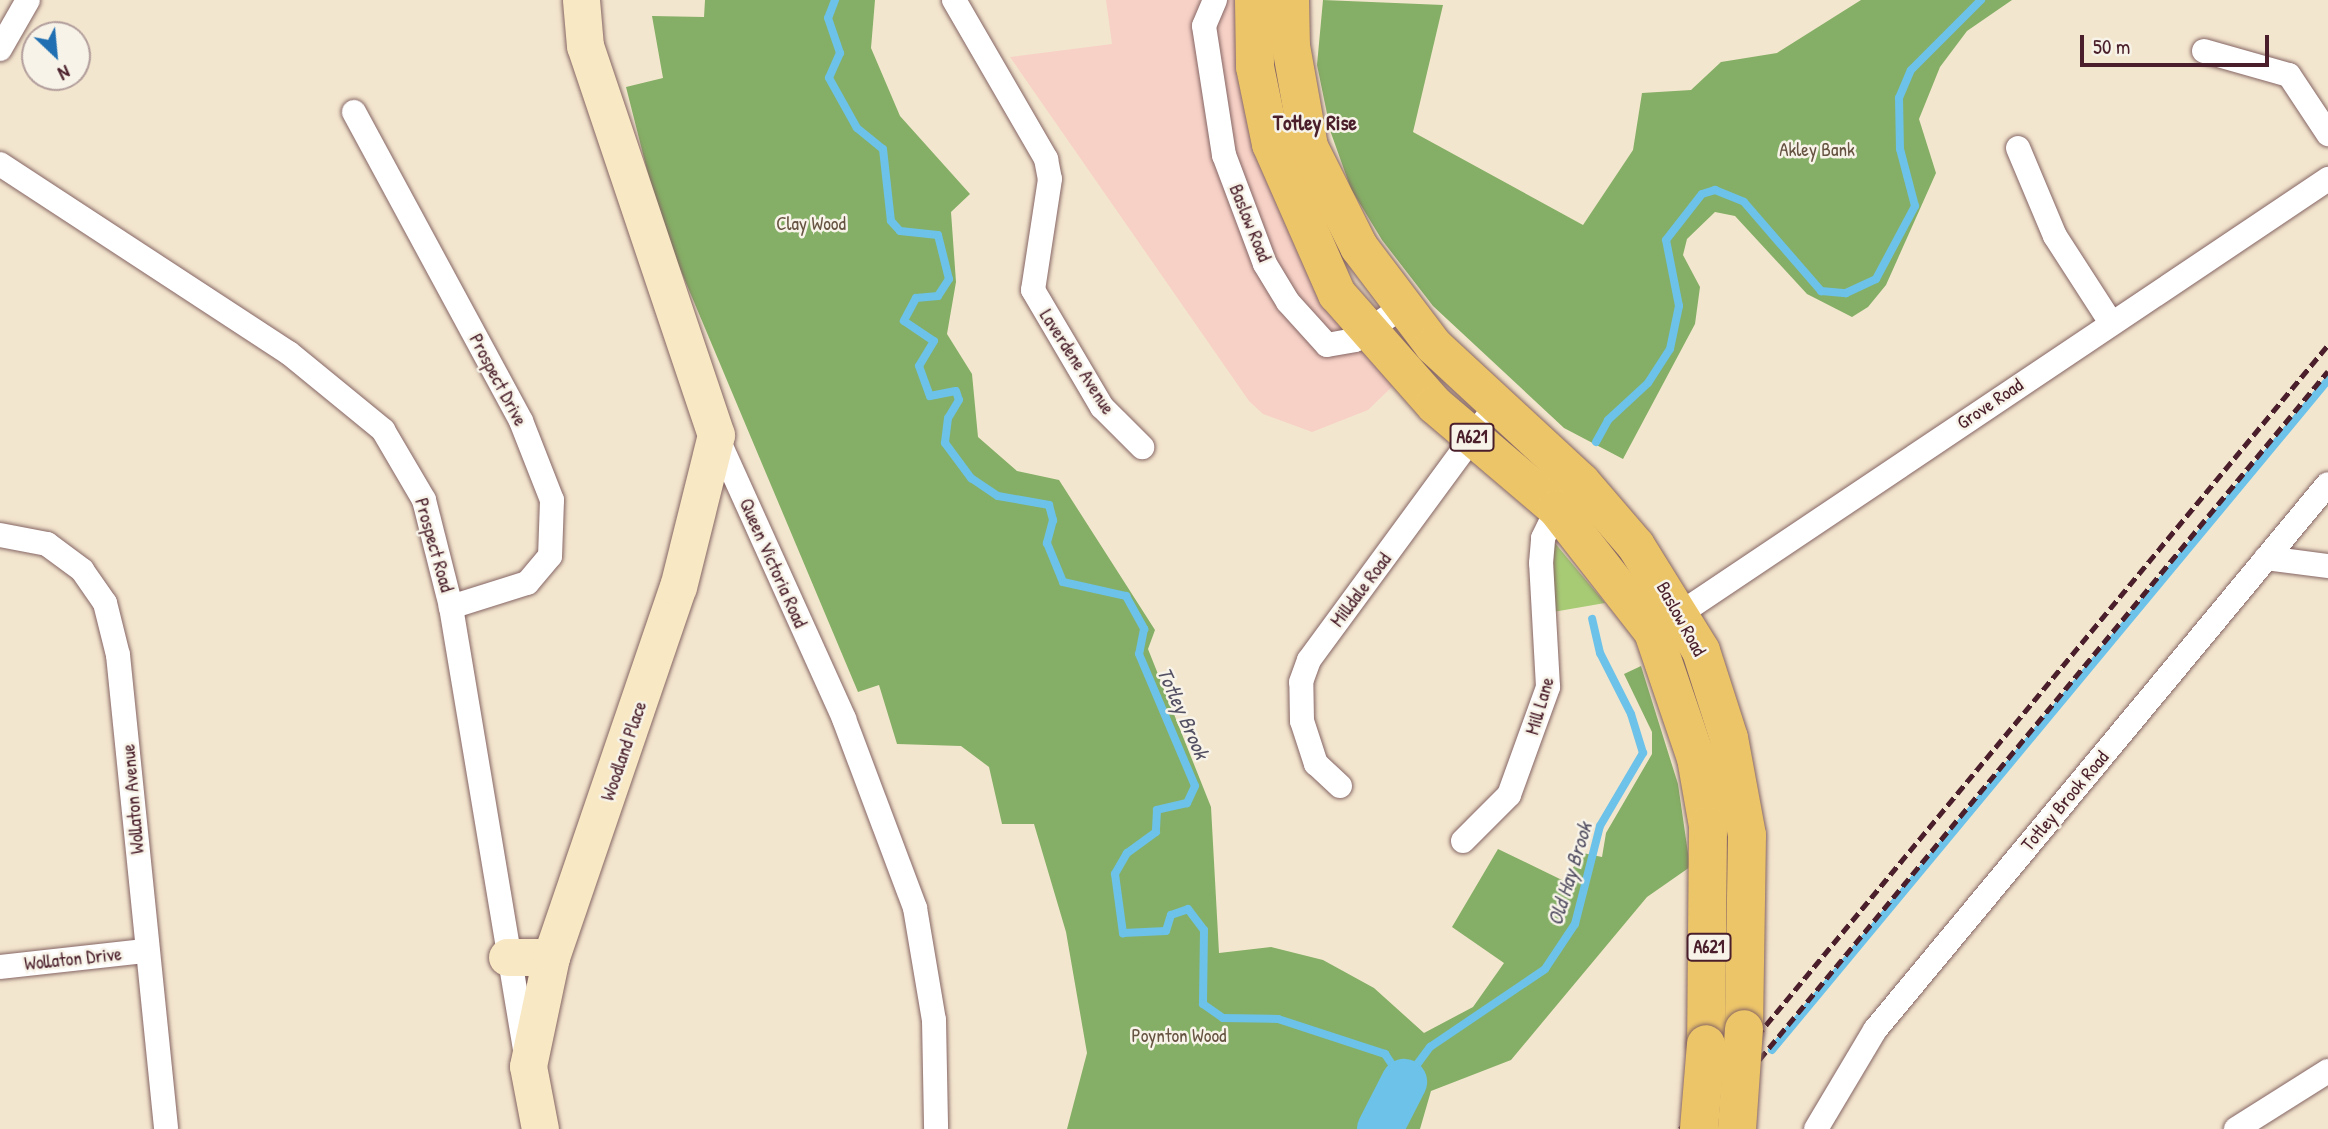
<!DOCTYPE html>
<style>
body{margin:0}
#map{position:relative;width:2328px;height:1129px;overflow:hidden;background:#f3e6ce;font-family:"Patrick Hand",sans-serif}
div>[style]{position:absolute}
.built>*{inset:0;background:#f7d1c6}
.green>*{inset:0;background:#a7cb75}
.forest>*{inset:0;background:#85af66}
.stream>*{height:8px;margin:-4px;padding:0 4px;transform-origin:4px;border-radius:4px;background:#6cc2e9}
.river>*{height:46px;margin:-23px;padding:0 23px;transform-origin:23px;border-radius:23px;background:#6cc2e9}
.roads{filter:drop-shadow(0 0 2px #856564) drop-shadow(0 0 2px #856564)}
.street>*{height:24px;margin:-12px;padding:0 12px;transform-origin:12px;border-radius:12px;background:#fff}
.secondary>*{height:37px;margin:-18.5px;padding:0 18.5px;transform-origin:18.5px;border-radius:18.5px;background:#f8e8c3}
.primary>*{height:38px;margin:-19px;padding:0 19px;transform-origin:19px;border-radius:19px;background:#edc569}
.rail>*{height:5px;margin-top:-2.5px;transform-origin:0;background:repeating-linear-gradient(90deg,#4a1f2b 0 10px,transparent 0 15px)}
.bridges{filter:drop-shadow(0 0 2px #856564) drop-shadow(0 0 2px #856564)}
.primary-bridge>*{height:38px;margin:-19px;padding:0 19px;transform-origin:19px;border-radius:19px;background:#edc569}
span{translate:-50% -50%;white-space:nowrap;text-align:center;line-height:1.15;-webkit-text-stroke:5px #f7f3e8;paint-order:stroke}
.shield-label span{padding:2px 5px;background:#f7f3e8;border:2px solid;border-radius:5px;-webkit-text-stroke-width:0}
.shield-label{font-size:18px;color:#4a1f2b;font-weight:700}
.park-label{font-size:19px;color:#665341}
.street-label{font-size:19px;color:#4a1f2b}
.neighbourhood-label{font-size:21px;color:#4a1f2b;font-weight:700}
.water-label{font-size:21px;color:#545064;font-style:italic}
.north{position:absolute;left:21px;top:21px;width:70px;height:70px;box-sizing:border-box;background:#f7f3e8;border:2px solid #b29e9c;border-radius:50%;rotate:154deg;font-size:19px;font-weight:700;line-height:28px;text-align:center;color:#4a1f2b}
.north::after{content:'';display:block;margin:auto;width:24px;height:32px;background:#1f6fb2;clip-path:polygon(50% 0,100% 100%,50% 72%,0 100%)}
.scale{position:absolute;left:2080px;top:35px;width:189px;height:32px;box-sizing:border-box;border:4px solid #4a1f2b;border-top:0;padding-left:9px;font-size:21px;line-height:24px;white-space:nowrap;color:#4a1f2b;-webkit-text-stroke:5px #f7f3e8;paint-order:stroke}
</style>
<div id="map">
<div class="built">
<div style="clip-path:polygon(1106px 0,1239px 0,1242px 76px,1399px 380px,1368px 410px,1312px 432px,1263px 414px,1249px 401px,1010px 57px,1112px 44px)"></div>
</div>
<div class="green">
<div style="clip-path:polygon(1554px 542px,1605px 603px,1553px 612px)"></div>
</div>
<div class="forest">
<div style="clip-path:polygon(705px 0,875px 0,871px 48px,900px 116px,970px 194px,951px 212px,956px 282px,947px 334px,972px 374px,978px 437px,1017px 471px,1059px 480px,1155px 630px,1148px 649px,1211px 807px,1219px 953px,1271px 947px,1323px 960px,1374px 988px,1424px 1033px,1473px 1007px,1504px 963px,1452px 927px,1498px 849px,1564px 881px,1583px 853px,1602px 857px,1606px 833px,1652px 754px,1652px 732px,1624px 674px,1641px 666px,1678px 784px,1690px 867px,1647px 897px,1511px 1060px,1431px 1091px,1420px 1129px,1067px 1129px,1087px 1053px,1066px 932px,1034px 824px,1002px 824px,989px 767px,961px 746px,897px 744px,879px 685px,858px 692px,660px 221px,626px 87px,663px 78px,652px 16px,704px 17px)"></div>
<div style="clip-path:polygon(1323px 0,1443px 5px,1413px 132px,1583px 225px,1633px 150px,1642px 93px,1691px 90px,1721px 62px,1777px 53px,1861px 0,2012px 0,1967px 31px,1940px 67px,1919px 119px,1936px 173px,1886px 285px,1868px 307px,1852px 317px,1807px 294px,1735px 216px,1715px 212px,1687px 239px,1683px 255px,1700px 287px,1695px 324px,1623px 459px,1564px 428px,1433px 306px,1382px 240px,1351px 189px,1331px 133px,1317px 65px)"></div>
</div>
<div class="stream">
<div style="left:835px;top:0;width:19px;rotate:111deg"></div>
<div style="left:828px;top:18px;width:37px;rotate:71deg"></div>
<div style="left:840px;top:53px;width:27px;rotate:114deg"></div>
<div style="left:829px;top:78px;width:57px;rotate:60.8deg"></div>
<div style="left:857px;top:128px;width:33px;rotate:39deg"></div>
<div style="left:883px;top:149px;width:72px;rotate:83.7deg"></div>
<div style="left:891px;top:221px;width:13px;rotate:48deg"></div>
<div style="left:900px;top:231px;width:38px;rotate:6deg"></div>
<div style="left:938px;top:235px;width:45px;rotate:76deg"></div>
<div style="left:949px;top:279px;width:20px;rotate:123deg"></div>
<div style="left:938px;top:296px;width:22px;rotate:175deg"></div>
<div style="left:916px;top:298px;width:26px;rotate:118deg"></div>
<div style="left:904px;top:321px;width:36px;rotate:34deg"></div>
<div style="left:934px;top:341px;width:29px;rotate:121deg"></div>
<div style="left:919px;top:366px;width:32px;rotate:70deg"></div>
<div style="left:930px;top:396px;width:26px;rotate:-11deg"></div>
<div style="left:956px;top:391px;width:9px;rotate:72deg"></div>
<div style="left:959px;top:400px;width:21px;rotate:121deg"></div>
<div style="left:948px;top:418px;width:25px;rotate:97deg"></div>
<div style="left:945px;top:443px;width:44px;rotate:53.4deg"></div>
<div style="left:971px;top:478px;width:32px;rotate:34deg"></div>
<div style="left:998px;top:496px;width:52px;rotate:10deg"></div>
<div style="left:1049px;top:505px;width:16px;rotate:75deg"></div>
<div style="left:1053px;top:520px;width:24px;rotate:105deg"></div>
<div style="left:1047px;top:543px;width:42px;rotate:67.7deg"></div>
<div style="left:1063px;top:582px;width:65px;rotate:12.5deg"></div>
<div style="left:1126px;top:596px;width:38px;rotate:61deg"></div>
<div style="left:1144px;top:629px;width:25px;rotate:101deg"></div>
<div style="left:1139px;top:654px;width:143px;rotate:67deg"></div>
<div style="left:1195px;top:786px;width:19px;rotate:115deg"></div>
<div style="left:1187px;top:803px;width:31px;rotate:167deg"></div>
<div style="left:1157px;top:810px;width:22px;rotate:93deg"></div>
<div style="left:1156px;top:832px;width:36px;rotate:144deg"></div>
<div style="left:1127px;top:853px;width:24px;rotate:120deg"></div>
<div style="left:1115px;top:874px;width:60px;rotate:82.3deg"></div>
<div style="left:1123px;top:933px;width:43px;rotate:-2.7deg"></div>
<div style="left:1166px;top:931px;width:17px;rotate:-73deg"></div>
<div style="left:1171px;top:915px;width:18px;rotate:-19deg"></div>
<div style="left:1188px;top:909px;width:26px;rotate:53deg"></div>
<div style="left:1204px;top:930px;width:74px;rotate:90.8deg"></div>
<div style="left:1203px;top:1004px;width:24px;rotate:35deg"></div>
<div style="left:1223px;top:1018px;width:55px;rotate:1deg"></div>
<div style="left:1278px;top:1019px;width:113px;rotate:18.1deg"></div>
<div style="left:1385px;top:1054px;width:34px;rotate:56deg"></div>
<div style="left:1596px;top:442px;width:25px;rotate:-61deg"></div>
<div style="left:1608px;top:420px;width:54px;rotate:-42.8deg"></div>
<div style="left:1648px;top:383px;width:40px;rotate:-57.1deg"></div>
<div style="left:1670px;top:349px;width:44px;rotate:-78.2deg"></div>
<div style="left:1679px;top:306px;width:67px;rotate:-101.1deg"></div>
<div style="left:1666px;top:240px;width:58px;rotate:-52deg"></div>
<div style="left:1702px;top:194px;width:14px;rotate:-17deg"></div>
<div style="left:1715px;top:190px;width:31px;rotate:22deg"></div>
<div style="left:1744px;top:202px;width:118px;rotate:49.1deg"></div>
<div style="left:1821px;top:291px;width:25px;rotate:5deg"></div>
<div style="left:1846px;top:293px;width:33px;rotate:-25deg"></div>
<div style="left:1876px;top:279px;width:83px;rotate:-61.9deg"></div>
<div style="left:1915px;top:206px;width:59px;rotate:-104.7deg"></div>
<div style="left:1900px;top:149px;width:51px;rotate:-91.1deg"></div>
<div style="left:1899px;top:98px;width:30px;rotate:-67deg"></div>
<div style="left:1911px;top:70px;width:99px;rotate:-45deg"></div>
<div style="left:1772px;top:1050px;width:871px;rotate:-50.31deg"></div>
<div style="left:1404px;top:1082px;width:44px;rotate:-53.4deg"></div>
<div style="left:1430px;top:1047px;width:139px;rotate:-34.1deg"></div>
<div style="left:1545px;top:969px;width:54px;rotate:-56.3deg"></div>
<div style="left:1575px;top:924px;width:101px;rotate:-75.7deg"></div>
<div style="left:1600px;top:826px;width:85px;rotate:-59.5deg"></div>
<div style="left:1643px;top:753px;width:41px;rotate:-107.1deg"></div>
<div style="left:1631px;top:714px;width:68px;rotate:-116.9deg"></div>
<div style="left:1600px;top:653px;width:35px;rotate:-103deg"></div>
</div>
<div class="river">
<div style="left:1380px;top:1129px;width:53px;rotate:-62.9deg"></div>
</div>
<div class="roads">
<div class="street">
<div style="left:954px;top:0;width:184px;rotate:59.9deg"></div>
<div style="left:1046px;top:159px;width:20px;rotate:79deg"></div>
<div style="left:1050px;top:179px;width:112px;rotate:98.7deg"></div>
<div style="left:1033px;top:290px;width:136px;rotate:59.5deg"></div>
<div style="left:1102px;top:407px;width:57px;rotate:45deg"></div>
<div style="left:1215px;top:0;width:28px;rotate:113deg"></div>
<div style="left:1204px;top:26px;width:131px;rotate:81.2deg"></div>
<div style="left:1224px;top:155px;width:116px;rotate:69.4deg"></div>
<div style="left:1265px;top:264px;width:44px;rotate:58.8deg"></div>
<div style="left:1288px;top:302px;width:58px;rotate:47.8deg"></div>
<div style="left:1327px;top:345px;width:28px;rotate:-10deg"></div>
<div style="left:1355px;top:340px;width:57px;rotate:-35.1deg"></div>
<div style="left:0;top:49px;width:56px;rotate:-60.3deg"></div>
<div style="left:2204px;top:51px;width:88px;rotate:15.8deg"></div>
<div style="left:2289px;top:75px;width:71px;rotate:56.5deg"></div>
<div style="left:354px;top:112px;width:351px;rotate:61.6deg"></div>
<div style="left:521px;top:421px;width:85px;rotate:68.6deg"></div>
<div style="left:552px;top:500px;width:56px;rotate:92deg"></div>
<div style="left:550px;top:556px;width:35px;rotate:130deg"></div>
<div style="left:527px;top:583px;width:80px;rotate:162.5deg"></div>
<div style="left:2018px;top:148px;width:95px;rotate:67.2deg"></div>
<div style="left:2055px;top:236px;width:103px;rotate:57.2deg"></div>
<div style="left:0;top:164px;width:345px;rotate:33.2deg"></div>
<div style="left:289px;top:353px;width:122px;rotate:39.3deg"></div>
<div style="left:383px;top:430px;width:81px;rotate:59.6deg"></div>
<div style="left:424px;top:500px;width:110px;rotate:75.8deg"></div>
<div style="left:451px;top:607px;width:450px;rotate:80.5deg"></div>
<div style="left:716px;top:435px;width:312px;rotate:65.7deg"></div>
<div style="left:844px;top:719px;width:202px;rotate:69.4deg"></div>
<div style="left:915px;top:908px;width:114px;rotate:80.4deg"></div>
<div style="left:934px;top:1020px;width:109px;rotate:88.9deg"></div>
<div style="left:0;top:535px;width:48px;rotate:10.8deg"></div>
<div style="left:47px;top:544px;width:44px;rotate:36.6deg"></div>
<div style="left:82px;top:570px;width:40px;rotate:55.1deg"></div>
<div style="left:105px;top:603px;width:54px;rotate:76deg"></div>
<div style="left:118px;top:655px;width:476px;rotate:84.2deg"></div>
<div style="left:2266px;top:558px;width:63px;rotate:7.4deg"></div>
<div style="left:1669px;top:621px;width:794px;rotate:-33.85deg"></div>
<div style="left:1340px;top:786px;width:33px;rotate:-137deg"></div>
<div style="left:1316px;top:764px;width:45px;rotate:-108deg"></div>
<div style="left:1302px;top:721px;width:39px;rotate:-91deg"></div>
<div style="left:1301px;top:682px;width:23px;rotate:-70deg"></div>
<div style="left:1309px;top:660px;width:314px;rotate:-53.7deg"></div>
<div style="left:1463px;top:841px;width:65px;rotate:-45deg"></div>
<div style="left:1509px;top:795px;width:115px;rotate:-70.1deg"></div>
<div style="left:1548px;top:687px;width:124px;rotate:-93.2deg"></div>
<div style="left:1541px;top:563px;width:25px;rotate:-85deg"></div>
<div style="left:1543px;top:538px;width:32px;rotate:-64deg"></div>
<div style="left:0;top:967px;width:147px;rotate:-6.3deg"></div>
<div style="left:1816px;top:1129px;width:115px;rotate:-59.2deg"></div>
<div style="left:1875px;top:1030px;width:709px;rotate:-50.32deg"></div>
<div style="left:2236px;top:1129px;width:109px;rotate:-32.2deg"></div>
</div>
<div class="secondary">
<div style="left:507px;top:957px;width:44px"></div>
<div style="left:540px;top:1129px;width:64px;rotate:-100.8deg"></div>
<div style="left:528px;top:1066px;width:111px;rotate:-78.1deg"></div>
<div style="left:551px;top:957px;width:391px;rotate:-71.1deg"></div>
<div style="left:678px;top:587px;width:157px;rotate:-76deg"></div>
<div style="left:716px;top:435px;width:410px;rotate:-108.6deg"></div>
<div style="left:585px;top:46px;width:46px;rotate:-95deg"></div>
</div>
<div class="primary">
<div style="left:1254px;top:0;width:67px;rotate:89.1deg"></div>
<div style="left:1255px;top:67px;width:79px;rotate:78.3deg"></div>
<div style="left:1271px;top:144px;width:164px;rotate:66.3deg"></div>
<div style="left:1337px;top:294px;width:148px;rotate:48.6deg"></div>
<div style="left:1435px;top:405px;width:160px;rotate:40.4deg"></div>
<div style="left:1557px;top:509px;width:156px;rotate:52deg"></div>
<div style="left:1653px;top:632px;width:133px;rotate:71.2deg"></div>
<div style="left:1696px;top:758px;width:69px;rotate:80deg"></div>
<div style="left:1708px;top:826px;width:218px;rotate:90.5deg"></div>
<div style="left:1290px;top:0;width:46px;rotate:88.8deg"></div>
<div style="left:1291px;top:46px;width:103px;rotate:79.9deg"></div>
<div style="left:1309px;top:147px;width:112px;rotate:63.4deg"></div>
<div style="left:1359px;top:247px;width:124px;rotate:52.9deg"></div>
<div style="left:1434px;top:346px;width:200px;rotate:42.8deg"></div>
<div style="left:1581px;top:482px;width:84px;rotate:49.3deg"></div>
<div style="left:1636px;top:546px;width:123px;rotate:58.2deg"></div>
<div style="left:1701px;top:651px;width:91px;rotate:72.2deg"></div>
<div style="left:1729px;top:738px;width:99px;rotate:79.5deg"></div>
<div style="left:1747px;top:835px;width:194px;rotate:90.9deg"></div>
</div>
</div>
<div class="rail">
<div style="left:1680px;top:1129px;width:1017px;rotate:-50.43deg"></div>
<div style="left:1702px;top:1129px;width:983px;rotate:-50.45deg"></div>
</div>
<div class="bridges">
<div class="primary-bridge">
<div style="left:1699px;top:1129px;width:85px;rotate:-85.3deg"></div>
<div style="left:1737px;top:1129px;width:100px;rotate:-86deg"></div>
</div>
</div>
<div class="shield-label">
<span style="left:1472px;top:437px">A621</span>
<span style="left:1709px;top:947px">A621</span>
</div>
<div class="park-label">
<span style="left:1817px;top:150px">Akley Bank</span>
<span style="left:811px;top:224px">Clay Wood</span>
<span style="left:1179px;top:1036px">Poynton Wood</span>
</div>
<div class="street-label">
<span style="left:1250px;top:223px;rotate:68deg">Baslow Road</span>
<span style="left:1077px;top:362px;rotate:57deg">Laverdene Avenue</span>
<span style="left:498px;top:380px;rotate:62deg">Prospect Drive</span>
<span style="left:1990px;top:404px;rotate:-34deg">Grove Road</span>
<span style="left:434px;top:545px;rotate:74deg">Prospect Road</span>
<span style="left:773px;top:563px;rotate:66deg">Queen Victoria Road</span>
<span style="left:1361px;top:590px;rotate:-53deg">Milldale Road</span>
<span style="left:1681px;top:619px;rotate:61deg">Baslow Road</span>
<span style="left:1540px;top:706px;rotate:-74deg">Mill Lane</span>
<span style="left:624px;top:751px;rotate:-71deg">Woodland Place</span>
<span style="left:133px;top:799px;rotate:-95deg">Wollaton Avenue</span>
<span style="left:2065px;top:801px;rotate:-50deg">Totley Brook Road</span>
<span style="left:73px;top:959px;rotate:-6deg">Wollaton Drive</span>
</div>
<div class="neighbourhood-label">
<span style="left:1315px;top:123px">Totley Rise</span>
</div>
<div class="water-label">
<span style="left:1183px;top:713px;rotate:66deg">Totley Brook</span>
<span style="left:1570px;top:874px;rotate:-73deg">Old Hay Brook</span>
</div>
<div class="north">N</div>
<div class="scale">50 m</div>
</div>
